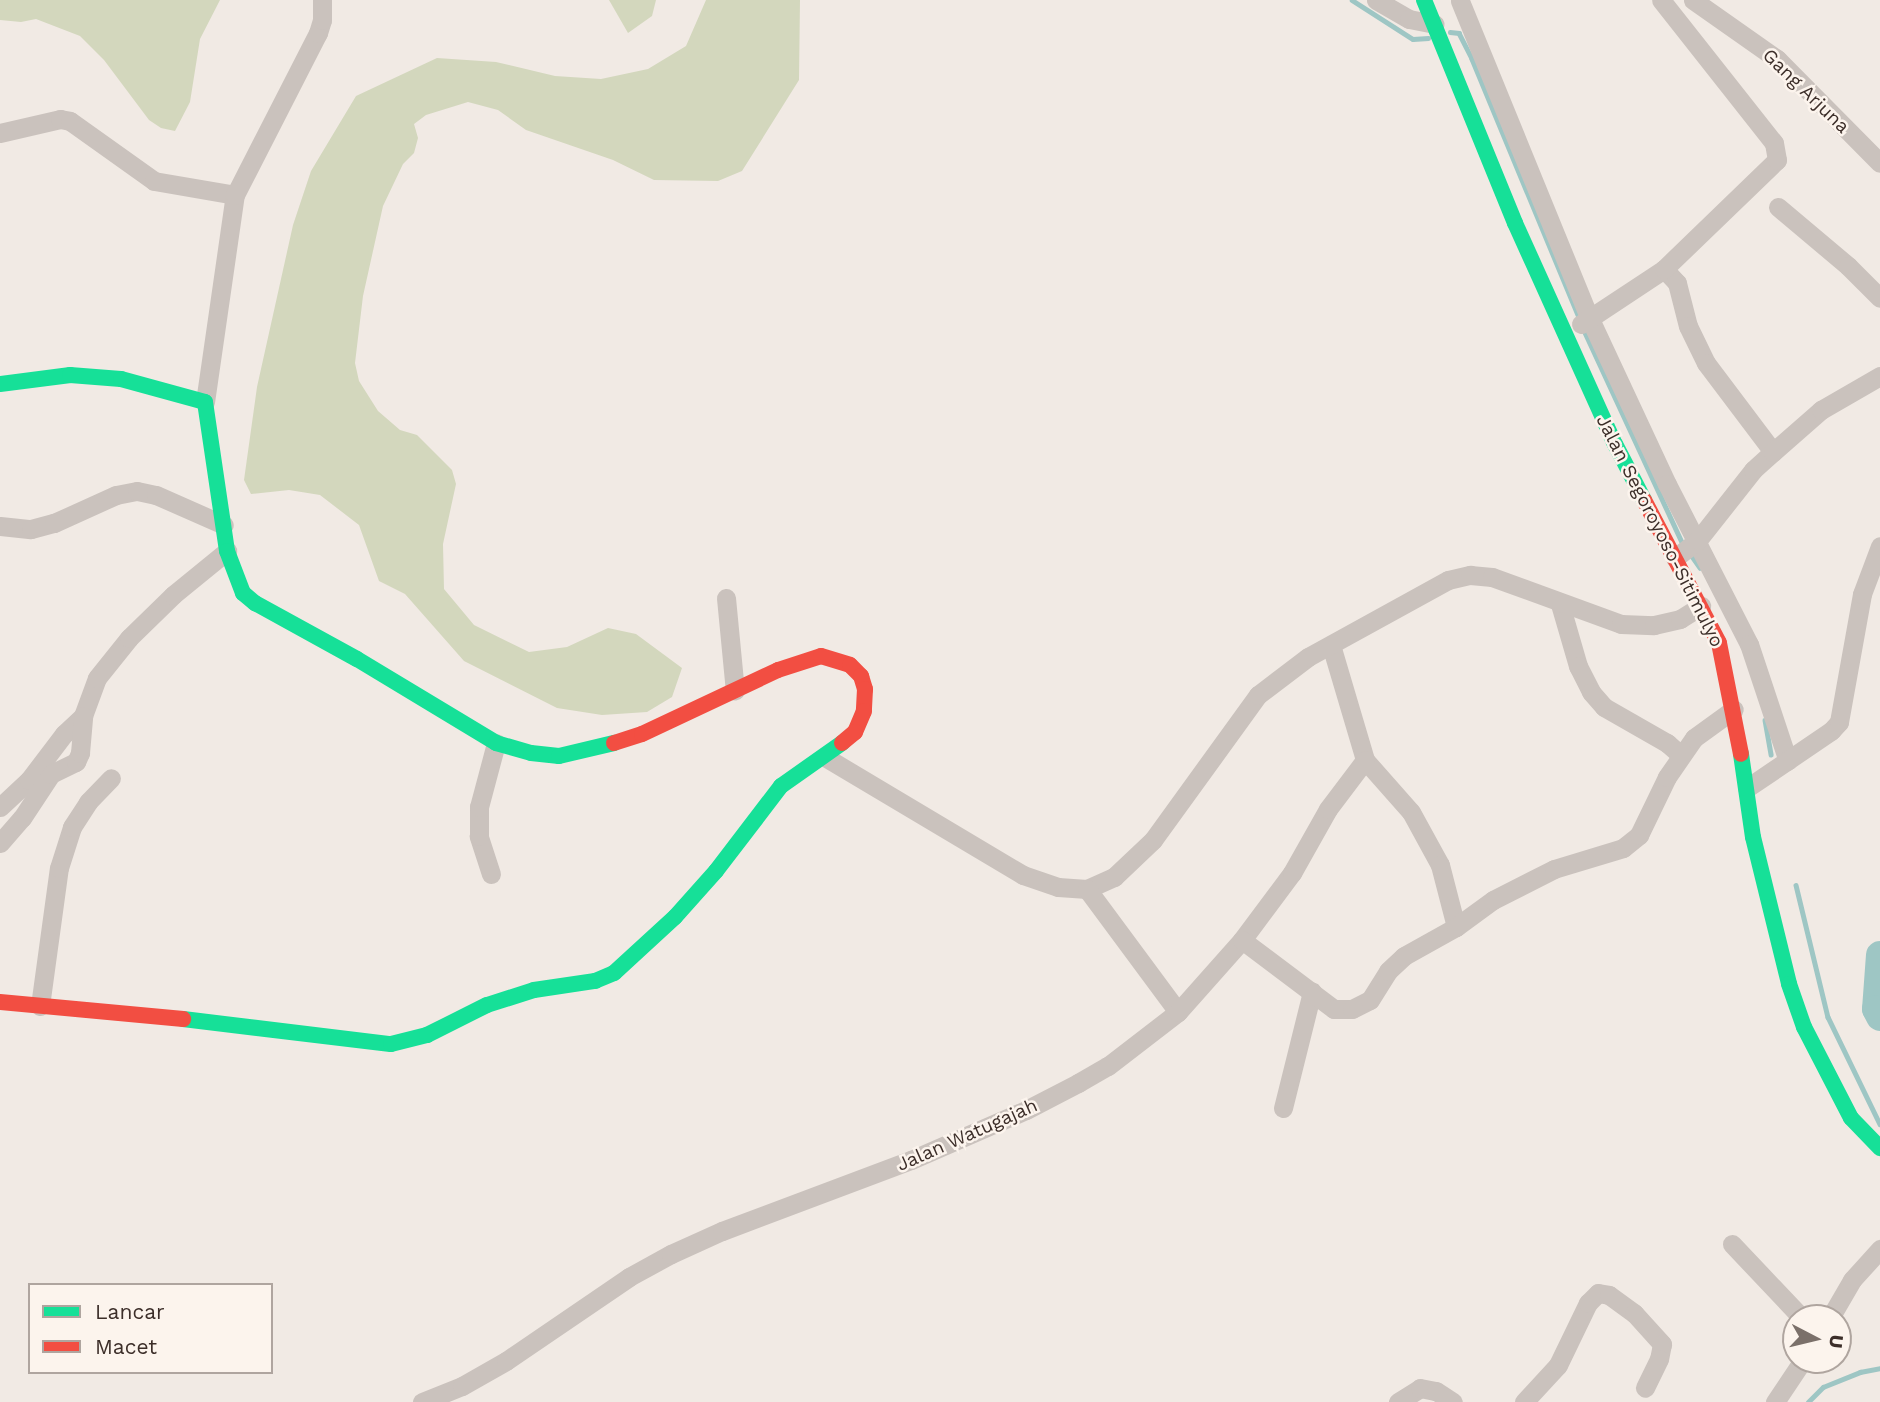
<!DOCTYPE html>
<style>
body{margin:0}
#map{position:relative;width:1880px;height:1402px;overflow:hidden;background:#f1eae4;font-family:"Work Sans",sans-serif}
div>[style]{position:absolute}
.green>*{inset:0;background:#d3d7bd}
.stream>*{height:4.5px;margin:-2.25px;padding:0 2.25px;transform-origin:2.25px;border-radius:2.25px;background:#9ec6c4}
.river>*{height:28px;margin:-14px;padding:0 14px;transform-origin:14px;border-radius:14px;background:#9ec6c4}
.street>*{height:19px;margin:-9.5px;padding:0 9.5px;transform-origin:9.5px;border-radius:9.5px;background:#cac2bd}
.fast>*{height:16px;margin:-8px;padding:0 8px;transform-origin:8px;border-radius:8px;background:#16e098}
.jam>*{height:16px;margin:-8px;padding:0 8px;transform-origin:8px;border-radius:8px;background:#f24e42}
span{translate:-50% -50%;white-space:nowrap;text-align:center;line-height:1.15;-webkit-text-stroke:5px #fcf4ed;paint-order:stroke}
.street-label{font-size:19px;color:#3c2e29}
.legend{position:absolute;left:28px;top:1283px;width:245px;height:91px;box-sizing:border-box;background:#fcf4ed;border:2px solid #afa59f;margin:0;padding:9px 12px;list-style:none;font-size:21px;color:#3c2e29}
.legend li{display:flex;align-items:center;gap:14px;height:35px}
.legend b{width:35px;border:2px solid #afa59f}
.north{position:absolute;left:1782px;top:1304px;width:70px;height:70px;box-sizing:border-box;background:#fcf4ed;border:2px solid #afa59f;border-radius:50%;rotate:97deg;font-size:19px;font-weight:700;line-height:28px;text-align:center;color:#3c2e29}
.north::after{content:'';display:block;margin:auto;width:24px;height:32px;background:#7b706a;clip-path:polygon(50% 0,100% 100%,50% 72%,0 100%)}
</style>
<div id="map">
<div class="green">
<div style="clip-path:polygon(0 0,220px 0,200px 39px,190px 102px,175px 131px,161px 128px,149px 120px,104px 60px,80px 36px,36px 19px,21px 22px,0 20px)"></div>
<div style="clip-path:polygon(609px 0,656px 0,652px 16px,628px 33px)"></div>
<div style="clip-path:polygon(706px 0,800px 0,799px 80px,742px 171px,718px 181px,654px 180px,613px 160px,526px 130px,498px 110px,468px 102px,426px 115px,414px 124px,418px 138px,414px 153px,403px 164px,383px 206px,363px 296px,355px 363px,359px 381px,378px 411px,400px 430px,417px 435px,452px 470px,456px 484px,443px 544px,444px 589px,474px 625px,529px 652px,567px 647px,608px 628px,636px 634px,682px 668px,672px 697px,647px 712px,602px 715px,557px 708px,464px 661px,405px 594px,379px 581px,359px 525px,320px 495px,289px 490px,251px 494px,244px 480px,257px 387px,293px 225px,311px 171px,356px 96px,437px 58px,496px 62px,555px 76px,601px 79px,648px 69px,686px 46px)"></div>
</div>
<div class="stream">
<div style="left:1352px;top:0;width:72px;rotate:32.6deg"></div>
<div style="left:1413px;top:39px;width:15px;rotate:-4deg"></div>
<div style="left:1450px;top:32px;width:9px;rotate:6deg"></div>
<div style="left:1459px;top:33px;width:29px;rotate:63deg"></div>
<div style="left:1472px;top:59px;width:282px;rotate:67.5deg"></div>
<div style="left:1583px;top:328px;width:236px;rotate:65.2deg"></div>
<div style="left:1689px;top:552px;width:19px;rotate:55deg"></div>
<div style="left:1765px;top:720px;width:35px;rotate:80deg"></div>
<div style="left:1796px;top:885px;width:136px;rotate:76.4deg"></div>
<div style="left:1828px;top:1017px;width:119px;rotate:64.1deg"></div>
<div style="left:1808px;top:1402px;width:21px;rotate:-45deg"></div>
<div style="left:1823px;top:1387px;width:40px;rotate:-22deg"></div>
<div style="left:1860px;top:1372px;width:20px;rotate:-11deg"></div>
</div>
<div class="river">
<div style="left:1880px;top:955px;width:54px;rotate:94.2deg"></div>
<div style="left:1876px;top:1009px;width:9px;rotate:63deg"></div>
</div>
<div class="street">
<div style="left:1376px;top:0;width:38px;rotate:30deg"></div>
<div style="left:1409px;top:19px;width:26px;rotate:11deg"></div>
<div style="left:1693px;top:0;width:103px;rotate:35.1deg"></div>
<div style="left:1777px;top:59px;width:146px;rotate:45.3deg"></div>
<div style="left:1460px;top:1px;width:344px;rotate:67.8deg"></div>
<div style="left:1590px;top:319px;width:182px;rotate:65deg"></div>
<div style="left:1667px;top:484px;width:180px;rotate:62.9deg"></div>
<div style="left:1749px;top:644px;width:123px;rotate:71.6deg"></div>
<div style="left:0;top:133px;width:62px;rotate:-13.1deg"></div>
<div style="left:60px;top:119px;width:10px;rotate:11deg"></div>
<div style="left:70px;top:121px;width:103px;rotate:35.5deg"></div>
<div style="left:154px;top:181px;width:82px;rotate:9.8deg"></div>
<div style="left:1778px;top:207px;width:92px;rotate:40.1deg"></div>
<div style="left:1848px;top:266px;width:45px;rotate:45deg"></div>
<div style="left:1664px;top:269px;width:19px;rotate:47deg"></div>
<div style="left:1677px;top:283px;width:44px;rotate:75.7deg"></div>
<div style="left:1688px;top:326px;width:41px;rotate:64.1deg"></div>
<div style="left:1706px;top:363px;width:111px;rotate:53deg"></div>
<div style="left:1581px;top:324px;width:100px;rotate:-33.5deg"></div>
<div style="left:1664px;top:269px;width:157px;rotate:-44deg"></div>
<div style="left:1777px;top:160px;width:17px;rotate:-100deg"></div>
<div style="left:1774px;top:143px;width:182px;rotate:-128.3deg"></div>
<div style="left:205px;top:402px;width:209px;rotate:-81.8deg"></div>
<div style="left:235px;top:195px;width:182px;rotate:-62.9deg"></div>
<div style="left:318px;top:33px;width:14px;rotate:-73deg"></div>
<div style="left:322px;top:20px;width:20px;rotate:-90deg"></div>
<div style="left:0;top:526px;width:31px;rotate:6deg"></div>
<div style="left:31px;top:529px;width:24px;rotate:-15deg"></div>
<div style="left:54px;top:523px;width:68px;rotate:-24.3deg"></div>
<div style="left:116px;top:495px;width:21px;rotate:-11deg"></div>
<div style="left:137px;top:491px;width:19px;rotate:12deg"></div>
<div style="left:156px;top:495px;width:74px;rotate:23.8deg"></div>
<div style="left:1675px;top:558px;width:29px;rotate:-38deg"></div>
<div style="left:1698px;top:540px;width:89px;rotate:-51.8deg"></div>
<div style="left:1753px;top:470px;width:27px;rotate:-42deg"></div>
<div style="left:1773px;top:452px;width:64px;rotate:-41.2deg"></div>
<div style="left:1821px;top:410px;width:68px;rotate:-30deg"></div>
<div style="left:726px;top:598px;width:93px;rotate:84.5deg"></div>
<div style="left:1560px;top:604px;width:65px;rotate:73.8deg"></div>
<div style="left:1578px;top:666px;width:29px;rotate:63deg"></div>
<div style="left:1591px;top:692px;width:20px;rotate:49deg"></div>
<div style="left:1604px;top:707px;width:73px;rotate:29.7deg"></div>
<div style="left:1667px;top:743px;width:18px;rotate:41deg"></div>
<div style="left:1331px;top:645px;width:120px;rotate:73.5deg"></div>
<div style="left:1365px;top:760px;width:69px;rotate:48.5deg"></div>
<div style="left:1411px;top:812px;width:60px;rotate:61.3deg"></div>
<div style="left:1440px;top:865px;width:64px;rotate:75.5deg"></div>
<div style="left:825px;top:757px;width:230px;rotate:30.8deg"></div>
<div style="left:1023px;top:875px;width:37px;rotate:19deg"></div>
<div style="left:1058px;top:887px;width:29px;rotate:4deg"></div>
<div style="left:1087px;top:889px;width:30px;rotate:-24deg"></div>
<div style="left:1114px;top:877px;width:54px;rotate:-43.5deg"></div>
<div style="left:1153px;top:840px;width:179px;rotate:-54.1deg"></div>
<div style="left:1258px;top:695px;width:63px;rotate:-37.2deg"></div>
<div style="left:1308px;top:657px;width:160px;rotate:-28.8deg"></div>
<div style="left:1448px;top:580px;width:23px;rotate:-13deg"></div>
<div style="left:1470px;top:575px;width:22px;rotate:5deg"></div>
<div style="left:1492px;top:577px;width:137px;rotate:20deg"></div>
<div style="left:1621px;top:624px;width:33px;rotate:2deg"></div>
<div style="left:1654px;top:625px;width:27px;rotate:-13deg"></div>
<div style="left:1680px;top:619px;width:25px;rotate:-32deg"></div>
<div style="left:1747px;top:788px;width:102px;rotate:-34.2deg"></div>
<div style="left:1831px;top:731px;width:12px;rotate:-48deg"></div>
<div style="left:1839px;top:722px;width:130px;rotate:-79.8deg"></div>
<div style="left:1862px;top:594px;width:51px;rotate:-69.4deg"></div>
<div style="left:0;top:807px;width:40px;rotate:-43deg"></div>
<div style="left:29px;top:780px;width:58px;rotate:-52.7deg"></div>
<div style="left:64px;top:734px;width:26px;rotate:-43deg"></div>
<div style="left:83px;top:716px;width:40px;rotate:-69.8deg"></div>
<div style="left:97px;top:678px;width:51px;rotate:-51.3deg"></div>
<div style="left:129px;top:638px;width:62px;rotate:-44.3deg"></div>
<div style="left:173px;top:595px;width:70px;rotate:-39.2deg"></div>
<div style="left:0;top:843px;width:33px;rotate:-49deg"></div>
<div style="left:22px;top:818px;width:53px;rotate:-56.6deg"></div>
<div style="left:51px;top:774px;width:28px;rotate:-26deg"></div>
<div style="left:76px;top:762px;width:10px;rotate:-66deg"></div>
<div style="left:80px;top:753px;width:37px;rotate:-85deg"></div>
<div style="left:491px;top:874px;width:40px;rotate:-108deg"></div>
<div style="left:479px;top:836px;width:29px;rotate:-90deg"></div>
<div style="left:479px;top:807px;width:66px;rotate:-75.1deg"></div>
<div style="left:1087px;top:889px;width:153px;rotate:53.5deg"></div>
<div style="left:1242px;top:940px;width:84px;rotate:-53.3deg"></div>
<div style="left:1292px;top:873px;width:73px;rotate:-60.6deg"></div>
<div style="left:1328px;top:809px;width:61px;rotate:-52.9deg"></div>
<div style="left:40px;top:1006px;width:139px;rotate:-82.2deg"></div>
<div style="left:59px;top:868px;width:43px;rotate:-72.4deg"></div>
<div style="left:72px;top:827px;width:30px;rotate:-57deg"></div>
<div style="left:88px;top:802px;width:33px;rotate:-46deg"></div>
<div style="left:1283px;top:1108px;width:120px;rotate:-76deg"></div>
<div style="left:1732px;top:1244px;width:102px;rotate:46.6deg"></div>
<div style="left:1830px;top:1318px;width:44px;rotate:-59.9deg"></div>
<div style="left:1852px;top:1280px;width:42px;rotate:-47.9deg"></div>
<div style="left:422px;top:1402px;width:43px;rotate:-21.8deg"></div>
<div style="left:462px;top:1386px;width:51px;rotate:-29.6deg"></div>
<div style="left:506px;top:1361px;width:149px;rotate:-34.3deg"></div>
<div style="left:629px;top:1277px;width:48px;rotate:-28.7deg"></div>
<div style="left:671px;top:1254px;width:56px;rotate:-24.3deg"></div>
<div style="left:722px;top:1231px;width:202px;rotate:-20.6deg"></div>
<div style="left:911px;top:1160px;width:125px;rotate:-23.5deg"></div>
<div style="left:1026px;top:1110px;width:59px;rotate:-27.4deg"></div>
<div style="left:1078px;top:1083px;width:34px;rotate:-30deg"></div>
<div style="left:1108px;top:1066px;width:88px;rotate:-37.6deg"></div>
<div style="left:1178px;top:1012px;width:96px;rotate:-48.4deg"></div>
<div style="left:1242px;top:940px;width:115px;rotate:36.9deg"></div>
<div style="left:1334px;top:1009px;width:18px"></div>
<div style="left:1352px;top:1009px;width:20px;rotate:-27deg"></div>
<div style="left:1370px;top:1000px;width:34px;rotate:-58deg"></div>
<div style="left:1388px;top:971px;width:22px;rotate:-43deg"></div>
<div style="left:1404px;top:956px;width:60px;rotate:-29.1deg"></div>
<div style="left:1456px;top:927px;width:46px;rotate:-36.1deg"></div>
<div style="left:1493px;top:900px;width:68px;rotate:-26.9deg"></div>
<div style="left:1554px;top:869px;width:72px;rotate:-16.9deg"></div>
<div style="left:1623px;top:848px;width:21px;rotate:-39deg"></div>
<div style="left:1639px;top:835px;width:64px;rotate:-64.2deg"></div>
<div style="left:1667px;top:777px;width:47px;rotate:-55.3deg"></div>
<div style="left:1694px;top:738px;width:49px;rotate:-35.9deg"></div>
<div style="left:1398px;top:1402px;width:26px;rotate:-32deg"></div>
<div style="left:1420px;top:1388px;width:16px;rotate:11deg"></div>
<div style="left:1436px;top:1391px;width:20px;rotate:33deg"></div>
<div style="left:1524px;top:1402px;width:50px;rotate:-47.4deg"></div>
<div style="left:1558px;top:1365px;width:69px;rotate:-64.2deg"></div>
<div style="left:1588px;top:1303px;width:14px;rotate:-45deg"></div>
<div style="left:1598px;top:1293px;width:11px;rotate:10deg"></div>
<div style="left:1609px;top:1295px;width:31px;rotate:36deg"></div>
<div style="left:1634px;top:1313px;width:42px;rotate:47.9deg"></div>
<div style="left:1662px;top:1344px;width:15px;rotate:101deg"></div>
<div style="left:1659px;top:1359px;width:32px;rotate:116deg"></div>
<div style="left:1775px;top:1402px;width:50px;rotate:-56.3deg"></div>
</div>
<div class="fast">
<div style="left:1424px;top:0;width:241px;rotate:67.8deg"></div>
<div style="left:1515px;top:223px;width:243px;rotate:65.7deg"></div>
<div style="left:1615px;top:444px;width:63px;rotate:62.6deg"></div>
<div style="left:0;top:384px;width:71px;rotate:-7.3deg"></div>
<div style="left:70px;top:375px;width:51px;rotate:4.5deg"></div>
<div style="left:121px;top:379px;width:87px;rotate:15.3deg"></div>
<div style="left:205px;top:402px;width:151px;rotate:81.6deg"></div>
<div style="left:227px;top:551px;width:45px;rotate:69.1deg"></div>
<div style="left:243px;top:593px;width:16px;rotate:40deg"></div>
<div style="left:255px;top:603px;width:116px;rotate:28.8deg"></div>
<div style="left:357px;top:659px;width:162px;rotate:31.1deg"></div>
<div style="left:496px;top:743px;width:36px;rotate:16deg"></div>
<div style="left:531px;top:753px;width:28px;rotate:6deg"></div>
<div style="left:559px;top:756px;width:57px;rotate:-13.3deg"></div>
<div style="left:1741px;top:754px;width:84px;rotate:81.8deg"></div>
<div style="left:1753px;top:837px;width:151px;rotate:76.2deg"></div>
<div style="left:1789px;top:984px;width:46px;rotate:70.8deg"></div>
<div style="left:1804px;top:1027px;width:102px;rotate:62.7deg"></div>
<div style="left:1851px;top:1118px;width:42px;rotate:46deg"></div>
<div style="left:183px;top:1019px;width:209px;rotate:6.9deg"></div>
<div style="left:391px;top:1044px;width:37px;rotate:-14deg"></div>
<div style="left:427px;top:1035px;width:67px;rotate:-26.6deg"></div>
<div style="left:487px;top:1005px;width:49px;rotate:-17.7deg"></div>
<div style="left:534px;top:990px;width:62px;rotate:-8.4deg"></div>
<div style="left:595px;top:981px;width:21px;rotate:-23deg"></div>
<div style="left:614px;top:973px;width:83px;rotate:-42.6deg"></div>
<div style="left:675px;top:917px;width:62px;rotate:-48.3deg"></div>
<div style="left:716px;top:871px;width:107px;rotate:-52.6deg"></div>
<div style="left:781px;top:786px;width:75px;rotate:-35.2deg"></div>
</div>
<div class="jam">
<div style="left:1644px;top:500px;width:161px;rotate:62.3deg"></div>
<div style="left:1719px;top:643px;width:113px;rotate:78.8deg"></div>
<div style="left:614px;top:743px;width:29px;rotate:-18deg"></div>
<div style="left:642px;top:734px;width:150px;rotate:-25.2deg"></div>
<div style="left:778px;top:670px;width:45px;rotate:-18deg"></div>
<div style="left:821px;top:656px;width:30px;rotate:17deg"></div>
<div style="left:850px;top:665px;width:16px;rotate:45deg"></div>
<div style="left:861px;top:676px;width:14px;rotate:73deg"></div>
<div style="left:865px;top:689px;width:22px;rotate:93deg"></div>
<div style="left:864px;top:711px;width:23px;rotate:113deg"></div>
<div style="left:855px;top:732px;width:17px;rotate:140deg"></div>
<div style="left:0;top:1002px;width:184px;rotate:5.3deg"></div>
</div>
<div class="street-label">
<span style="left:1806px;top:91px;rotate:44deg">Gang Arjuna</span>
<span style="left:1660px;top:531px;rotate:63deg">Jalan Segoroyoso-Sitimulyo</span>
<span style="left:967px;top:1135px;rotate:-24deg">Jalan Watugajah</span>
</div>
<ul class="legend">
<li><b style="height:9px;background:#16e098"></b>Lancar</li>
<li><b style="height:9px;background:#f24e42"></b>Macet</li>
</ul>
<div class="north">U</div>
</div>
